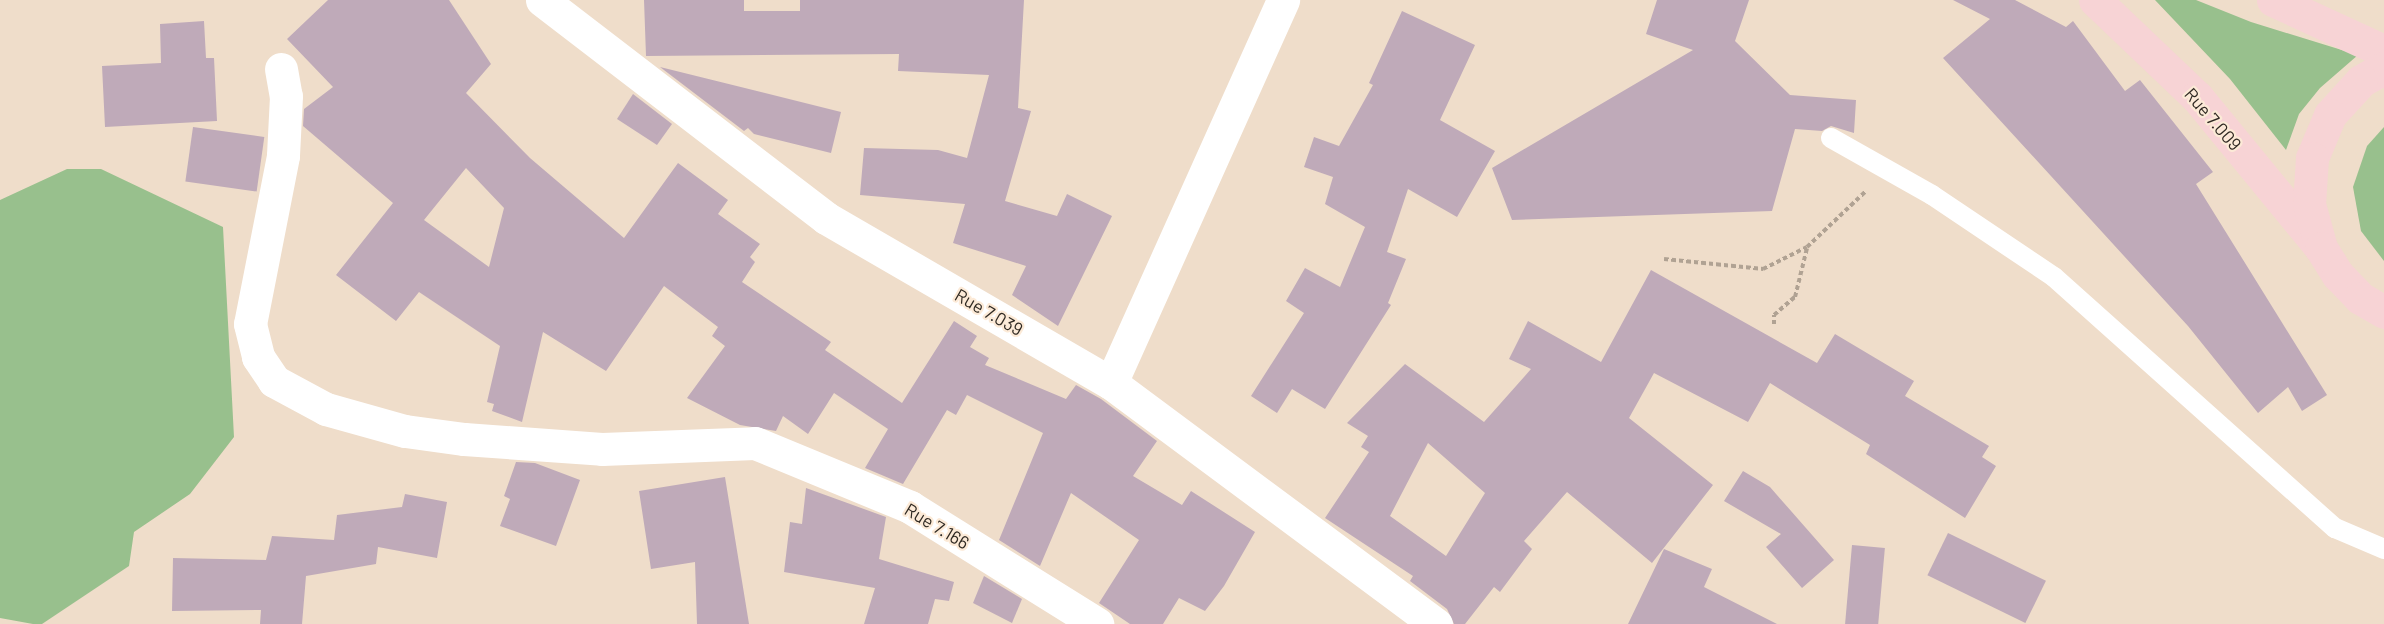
<!DOCTYPE html>
<style>
body{margin:0}
#map{position:relative;width:2384px;height:624px;overflow:hidden;background:#efddca;font-family:Barlow,sans-serif}
div>[style]{position:absolute}
.green>*{inset:0;background:#98c08d}
.building>*{inset:0;background:#bfaab9;transform-origin:0 0}
.path>*{height:4px;margin-top:-2px;transform-origin:0;background:repeating-linear-gradient(90deg,#b0a293 0 4.5px,transparent 0 7.5px)}
.service>*{height:20px;margin:-10px;padding:0 10px;transform-origin:10px;border-radius:10px;background:#fff}
.minor>*{height:33px;margin:-16.5px;padding:0 16.5px;transform-origin:16.5px;border-radius:16.5px;background:#fff}
.primary>*{height:33px;margin:-16.5px;padding:0 16.5px;transform-origin:16.5px;border-radius:16.5px;background:#f7d3d5}
span{translate:-50% -50%;white-space:nowrap;text-align:center;line-height:1.15;-webkit-text-stroke:4.5px #fcead7;paint-order:stroke}
.street-label{font-size:18px;color:#2f2922}
</style>
<div id="map">
<div class="green">
<div style="clip-path:polygon(2155px 0,2196px 0,2251px 22px,2358px 55px,2320px 88px,2299px 114px,2286px 150px,2230px 79px)"></div>
<div style="clip-path:polygon(2384px 127px,2384px 261px,2361px 231px,2353px 187px,2367px 146px)"></div>
<div style="clip-path:polygon(67px 169px,101px 169px,223px 227px,234px 437px,190px 494px,134px 532px,129px 566px,42px 624px,33px 624px,0 618px,0 200px)"></div>
</div>
<div class="building">
<div style="clip-path:polygon(evenodd,328px 0,449px 0,491px 64px,466px 93px,530px 158px,624px 238px,678px 163px,728px 200px,718px 214px,760px 244px,750px 257px,755px 262px,742px 282px,831px 342px,825px 350px,902px 403px,954px 321px,977px 336px,970px 347px,989px 358px,985px 365px,1066px 399px,1076px 385px,1101px 399px,1157px 441px,1133px 476px,1182px 505px,1191px 491px,1255px 532px,1224px 586px,1205px 611px,1179px 598px,1163px 624px,1130px 624px,1099px 603px,1139px 540px,1071px 493px,1040px 566px,999px 540px,1043px 433px,967px 395px,956px 415px,947px 410px,903px 484px,865px 468px,888px 429px,834px 393px,808px 434px,783px 416px,776px 431px,740px 425px,687px 398px,725px 346px,712px 336px,718px 327px,664px 286px,606px 371px,543px 332px,522px 422px,492px 411px,494px 404px,487px 402px,500px 346px,419px 292px,396px 321px,336px 275px,393px 203px,303px 126px,304px 109px,333px 87px,287px 39px,328px 0,466px 168px,504px 208px,489px 267px,424px 220px,466px 168px)"></div>
<div style="clip-path:polygon(644px 0,744px 0,744px 11px,800px 11px,800px 0,1024px 0,1018px 108px,1031px 111px,1005px 201px,1057px 216px,1067px 194px,1112px 216px,1058px 326px,1012px 295px,1026px 266px,953px 243px,965px 204px,860px 195px,864px 148px,938px 150px,967px 158px,989px 75px,898px 71px,899px 54px,646px 56px)"></div>
<div style="clip-path:polygon(1657px 0,1749px 0,1735px 41px,1790px 95px,1856px 100px,1854px 133px,1831px 126px,1822px 131px,1795px 129px,1772px 211px,1512px 220px,1492px 168px,1693px 50px,1646px 34px)"></div>
<div style="clip-path:polygon(1953px 0,2015px 0,2066px 27px,2073px 21px,2125px 91px,2140px 80px,2213px 172px,2196px 184px,2327px 395px,2302px 411px,2288px 387px,2258px 413px,2188px 326px,1943px 58px,1990px 19px)"></div>
<div style="clip-path:polygon(1402px 11px,1475px 45px,1440px 120px,1495px 151px,1457px 217px,1408px 189px,1387px 252px,1406px 259px,1388px 303px,1391px 305px,1325px 409px,1292px 389px,1277px 413px,1251px 396px,1304px 313px,1286px 301px,1305px 268px,1340px 287px,1365px 227px,1325px 204px,1333px 177px,1304px 167px,1314px 137px,1339px 146px,1373px 85px,1369px 83px)"></div>
<div style="clip-path:polygon(204px 21px,206px 58px,214px 58px,217px 121px,105px 127px,102px 66px,161px 63px,160px 24px)"></div>
<div style="clip-path:polygon(660px 67px,841px 112px,831px 153px,754px 134px,748px 128px,744px 131px)"></div>
<div style="clip-path:polygon(633px 94px,672px 124px,657px 145px,617px 119px)"></div>
<div style="left:193px;top:127px;width:72px;height:55px;rotate:8deg"></div>
<div style="clip-path:polygon(evenodd,1651px 270px,1817px 363px,1835px 334px,1914px 381px,1905px 396px,1989px 446px,1982px 457px,1996px 466px,1965px 518px,1866px 454px,1870px 445px,1770px 383px,1748px 422px,1654px 373px,1629px 418px,1713px 485px,1652px 563px,1567px 492px,1524px 541px,1532px 549px,1500px 592px,1494px 587px,1465px 624px,1454px 624px,1447px 609px,1410px 581px,1413px 576px,1325px 518px,1369px 452px,1361px 447px,1368px 436px,1347px 423px,1405px 364px,1484px 422px,1531px 369px,1509px 359px,1528px 321px,1601px 362px,1651px 270px,1428px 443px,1485px 493px,1446px 556px,1390px 516px,1428px 443px)"></div>
<div style="clip-path:polygon(516px 462px,535px 463px,580px 480px,556px 546px,500px 526px,510px 499px,504px 496px)"></div>
<div style="clip-path:polygon(1743px 471px,1770px 487px,1834px 560px,1802px 588px,1766px 547px,1781px 534px,1724px 501px)"></div>
<div style="clip-path:polygon(725px 477px,749px 624px,697px 624px,695px 562px,651px 569px,639px 491px)"></div>
<div style="clip-path:polygon(806px 488px,886px 517px,879px 559px,954px 582px,949px 601px,935px 599px,928px 624px,864px 624px,875px 588px,784px 572px,790px 522px,802px 524px)"></div>
<div style="clip-path:polygon(405px 494px,447px 502px,437px 558px,378px 547px,376px 564px,306px 576px,302px 624px,260px 624px,261px 610px,172px 611px,173px 558px,266px 560px,272px 536px,334px 540px,337px 515px,402px 507px)"></div>
<div style="left:1948px;top:533px;width:109px;height:47px;rotate:26deg"></div>
<div style="left:1852px;top:545px;width:33px;height:80px;rotate:5deg"></div>
<div style="clip-path:polygon(1664px 549px,1712px 569px,1704px 587px,1777px 624px,1628px 624px)"></div>
<div style="clip-path:polygon(984px 576px,1022px 599px,1012px 623px,973px 603px)"></div>
</div>
<div class="path">
<div style="left:1664px;top:259px;width:100px;rotate:5.8deg"></div>
<div style="left:1763px;top:269px;width:49px;rotate:-26.6deg"></div>
<div style="left:1807px;top:247px;width:81px;rotate:-43.5deg"></div>
<div style="left:1774px;top:324px;width:9px;rotate:-90deg"></div>
<div style="left:1774px;top:315px;width:28px;rotate:-41deg"></div>
<div style="left:1795px;top:297px;width:50px;rotate:-76.2deg"></div>
</div>
<div class="service">
<div style="left:1831px;top:138px;width:116px;rotate:29.4deg"></div>
<div style="left:1932px;top:195px;width:147px;rotate:33.9deg"></div>
<div style="left:2054px;top:277px;width:377px;rotate:41.8deg"></div>
<div style="left:2335px;top:528px;width:53px;rotate:23.2deg"></div>
</div>
<div class="minor">
<div style="left:542px;top:0;width:358px;rotate:37.5deg"></div>
<div style="left:826px;top:218px;width:329px;rotate:30.1deg"></div>
<div style="left:1111px;top:383px;width:405px;rotate:36.6deg"></div>
<div style="left:281px;top:69px;width:27px;rotate:80deg"></div>
<div style="left:286px;top:96px;width:60px;rotate:92.9deg"></div>
<div style="left:283px;top:156px;width:171px;rotate:101.1deg"></div>
<div style="left:250px;top:324px;width:34px;rotate:76deg"></div>
<div style="left:258px;top:357px;width:29px;rotate:56deg"></div>
<div style="left:274px;top:381px;width:59px;rotate:28.3deg"></div>
<div style="left:326px;top:409px;width:82px;rotate:15.6deg"></div>
<div style="left:405px;top:431px;width:60px;rotate:7.7deg"></div>
<div style="left:464px;top:439px;width:138px;rotate:4.1deg"></div>
<div style="left:602px;top:449px;width:153px;rotate:-2.2deg"></div>
<div style="left:755px;top:443px;width:168px;rotate:22.4deg"></div>
<div style="left:910px;top:507px;width:221px;rotate:32deg"></div>
<div style="left:1111px;top:383px;width:420px;rotate:-65.8deg"></div>
</div>
<div class="primary">
<div style="left:2095px;top:0;width:141px;rotate:43.6deg"></div>
<div style="left:2197px;top:97px;width:195px;rotate:50.6deg"></div>
<div style="left:2273px;top:0;width:122px;rotate:24.7deg"></div>
<div style="left:2384px;top:68px;width:26px;rotate:151deg"></div>
<div style="left:2361px;top:81px;width:46px;rotate:132.4deg"></div>
<div style="left:2330px;top:115px;width:47px;rotate:112.7deg"></div>
<div style="left:2312px;top:158px;width:46px;rotate:93.7deg"></div>
<div style="left:2309px;top:204px;width:46px;rotate:74.7deg"></div>
<div style="left:2321px;top:248px;width:32px;rotate:58deg"></div>
<div style="left:2338px;top:275px;width:32px;rotate:46deg"></div>
<div style="left:2360px;top:298px;width:28px;rotate:30deg"></div>
</div>
<div class="street-label">
<span style="left:2213px;top:119px;rotate:49deg">Rue 7.009</span>
<span style="left:989px;top:312px;rotate:30deg">Rue 7.039</span>
<span style="left:937px;top:526px;rotate:31deg">Rue 7.166</span>
</div>
</div>
